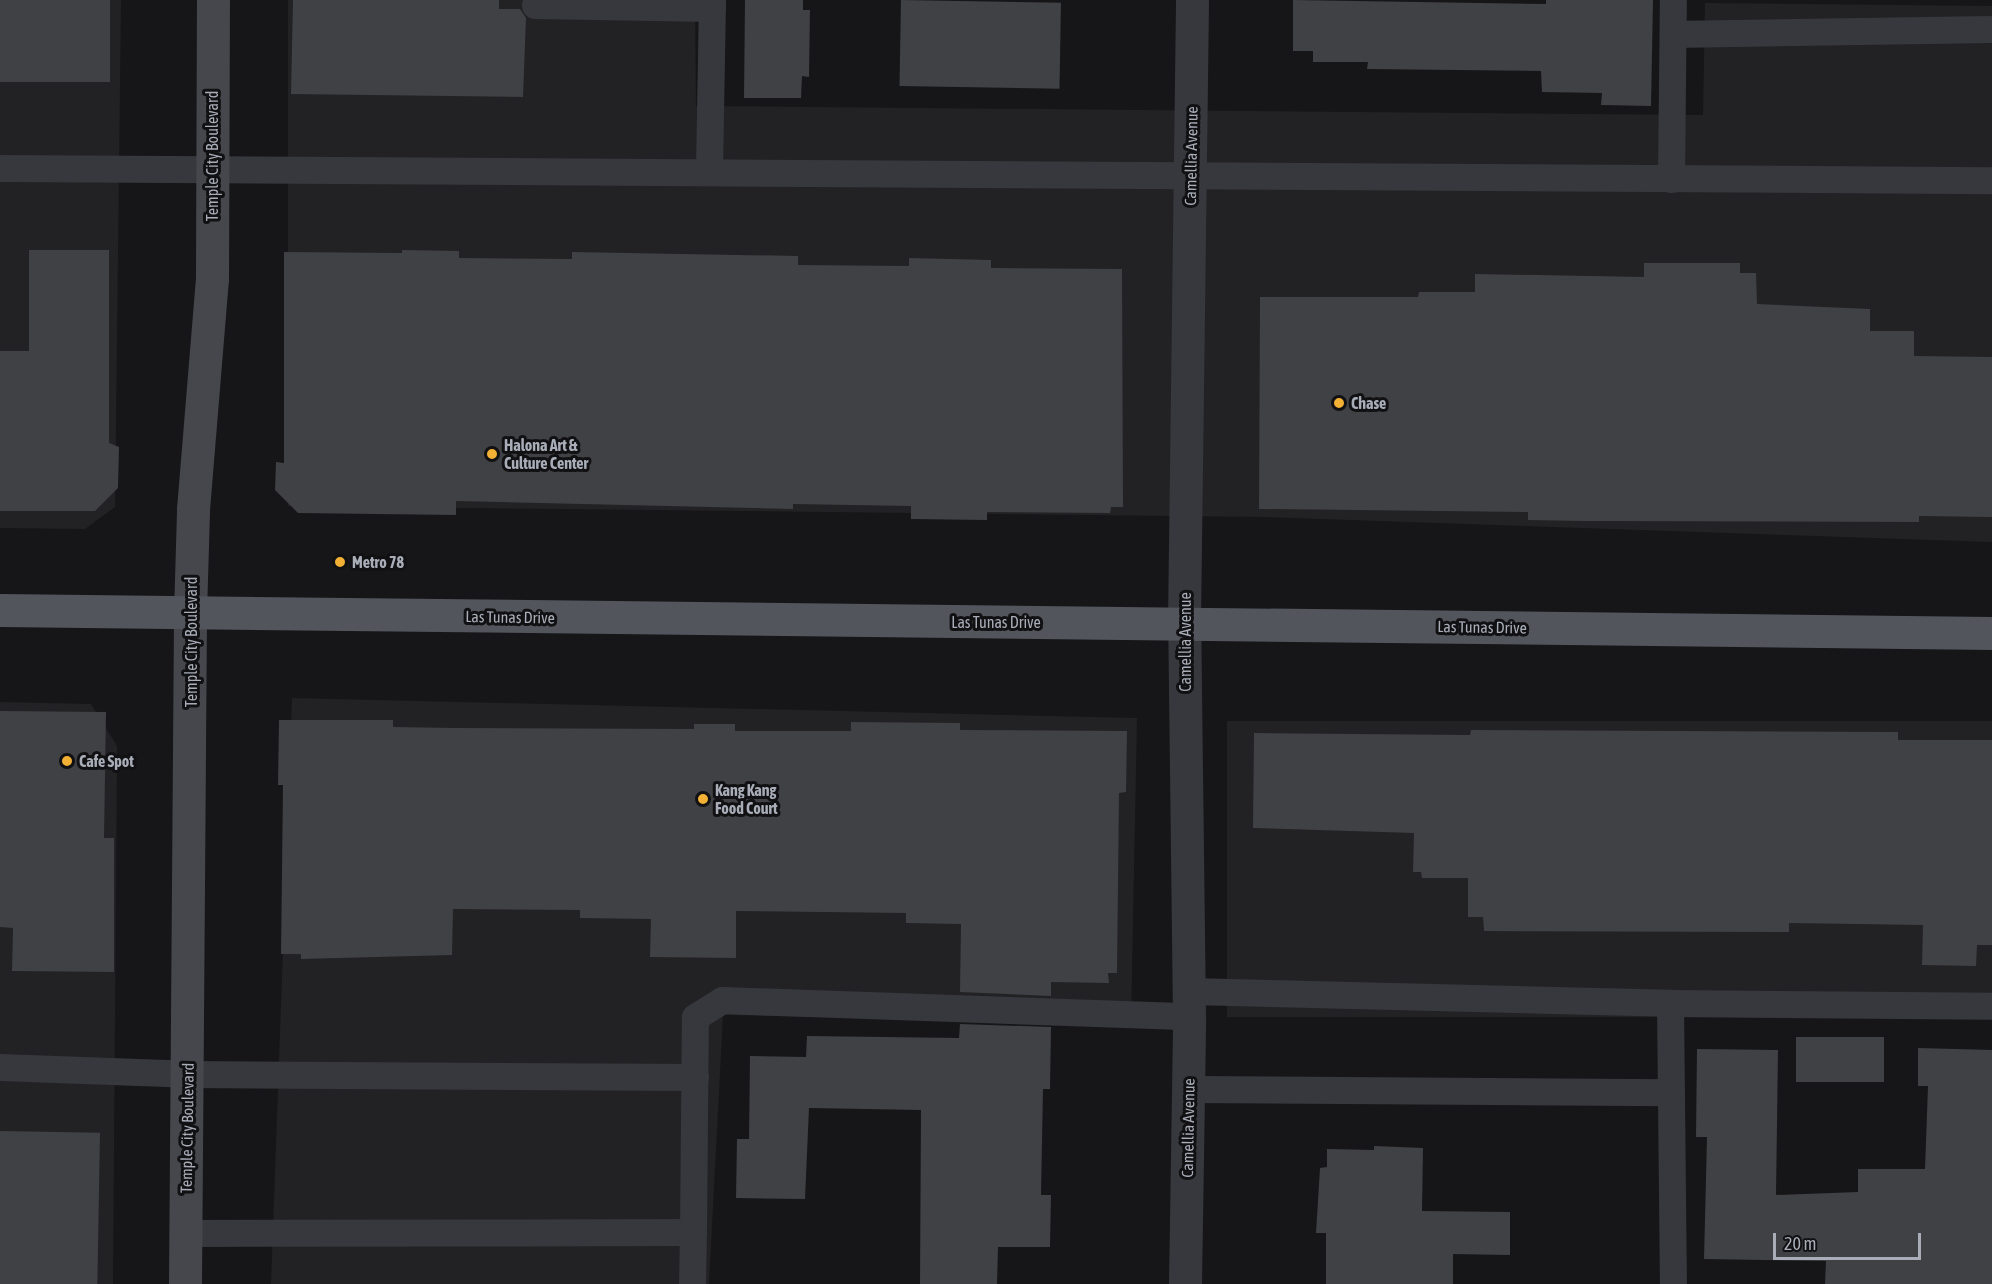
<!DOCTYPE html>
<style>
body{margin:0}
#map{position:relative;width:1992px;height:1284px;overflow:hidden;background:#161618;font-family:"Asap Condensed",sans-serif}
div>[style]{position:absolute}
.built>*{inset:0;background:#222225;transform-origin:0 0}
.building>*{inset:0;background:#404145;transform-origin:0 0}
.lane>*{height:27px;margin:-13.5px;padding:0 13.5px;transform-origin:13.5px;border-radius:13.5px;background:#37383d}
.street>*{height:33px;margin:-16.5px;padding:0 16.5px;transform-origin:16.5px;border-radius:16.5px;background:#37383d}
.secondary>*{height:33px;margin:-16.5px;padding:0 16.5px;transform-origin:16.5px;border-radius:16.5px;background:#45474d}
.primary>*{height:33px;margin:-16.5px;padding:0 16.5px;transform-origin:16.5px;border-radius:16.5px;background:#53555c}
.dots>*{width:16px;height:16px;translate:-50% -50%;box-sizing:border-box;border:3px solid #111113;border-radius:50%}
span{translate:-50% -50%;white-space:nowrap;text-align:center;line-height:1.15;-webkit-text-stroke:6px #111113;paint-order:stroke}
.street-label{font-size:16px;color:#a8adb8}
.poi-label{font-size:16px;color:#a8adb8;font-weight:700}
.left{translate:0 -50%;text-align:left}
.scale{position:absolute;left:1773px;top:1233px;width:148px;height:27px;box-sizing:border-box;border:3px solid #a8adb8;border-top:0;padding-left:8px;font-size:18px;line-height:21px;white-space:nowrap;color:#a8adb8;-webkit-text-stroke:4px #111113;paint-order:stroke}
</style>
<div id="map">
<div class="built">
<div style="clip-path:polygon(0 0,121px 0,115px 507px,85px 529px,0 528px)"></div>
<div style="clip-path:polygon(288px 0,695px 0,696px 106px,1703px 115px,1705px 3px,1992px 6px,1992px 542px,1264px 517px,288px 506px)"></div>
<div style="clip-path:polygon(292px 698px,1137px 718px,1131px 1023px,723px 1015px,709px 1284px,271px 1284px)"></div>
<div style="clip-path:polygon(0 702px,91px 704px,117px 746px,113px 1284px,0 1284px)"></div>
<div style="left:1227px;top:721px;width:765px;height:296px"></div>
</div>
<div class="building">
<div style="left:0;top:0;width:110px;height:82px"></div>
<div style="clip-path:polygon(293px 0,499px 0,499px 9px,520px 9px,526px 18px,523px 97px,291px 94px)"></div>
<div style="clip-path:polygon(745px 0,803px 0,803px 10px,810px 10px,809px 77px,802px 76px,801px 98px,744px 98px)"></div>
<div style="left:901px;top:0;width:160px;height:86px;rotate:1deg"></div>
<div style="clip-path:polygon(1293px 0,1546px 4px,1546px 0,1653px 0,1651px 106px,1601px 105px,1602px 93px,1542px 92px,1541px 71px,1367px 69px,1368px 62px,1313px 62px,1313px 51px,1293px 51px)"></div>
<div style="clip-path:polygon(29px 250px,109px 250px,109px 443px,119px 447px,118px 488px,95px 511px,0 511px,0 351px,29px 351px)"></div>
<div style="clip-path:polygon(402px 250px,459px 251px,459px 258px,572px 259px,572px 252px,798px 256px,798px 265px,909px 266px,909px 258px,991px 260px,991px 268px,1122px 269px,1123px 507px,1111px 507px,1110px 513px,987px 512px,987px 520px,911px 519px,911px 506px,793px 504px,793px 509px,456px 501px,456px 515px,298px 513px,275px 490px,276px 462px,284px 463px,284px 252px,402px 253px)"></div>
<div style="clip-path:polygon(1644px 263px,1740px 263px,1740px 273px,1756px 273px,1757px 304px,1870px 309px,1870px 331px,1914px 331px,1914px 356px,1992px 357px,1992px 517px,1919px 516px,1919px 522px,1586px 521px,1528px 520px,1528px 512px,1259px 509px,1260px 297px,1418px 297px,1419px 292px,1475px 292px,1475px 274px,1644px 277px)"></div>
<div style="clip-path:polygon(0 711px,106px 712px,104px 838px,114px 838px,114px 972px,12px 971px,13px 928px,0 927px)"></div>
<div style="clip-path:polygon(279px 720px,393px 720px,393px 727px,456px 728px,694px 729px,694px 724px,735px 724px,735px 731px,851px 731px,851px 722px,960px 723px,960px 730px,1127px 731px,1126px 792px,1119px 793px,1117px 973px,1108px 973px,1109px 983px,1051px 982px,1051px 996px,960px 992px,961px 924px,906px 923px,906px 913px,736px 911px,736px 958px,650px 957px,651px 919px,580px 918px,580px 910px,453px 909px,452px 955px,301px 959px,301px 954px,281px 954px,283px 785px,278px 785px)"></div>
<div style="clip-path:polygon(1471px 730px,1898px 732px,1898px 740px,1992px 740px,1992px 945px,1977px 945px,1976px 966px,1922px 965px,1923px 925px,1789px 923px,1789px 932px,1484px 931px,1483px 917px,1468px 917px,1468px 878px,1422px 878px,1421px 872px,1413px 872px,1414px 833px,1253px 828px,1254px 733px,1470px 735px)"></div>
<div style="clip-path:polygon(960px 1024px,1051px 1027px,1050px 1089px,1043px 1089px,1041px 1195px,1051px 1195px,1050px 1247px,998px 1247px,997px 1284px,920px 1284px,921px 1110px,809px 1108px,805px 1199px,736px 1198px,737px 1139px,749px 1139px,750px 1056px,806px 1057px,807px 1036px,959px 1038px)"></div>
<div style="left:1796px;top:1037px;width:88px;height:45px"></div>
<div style="clip-path:polygon(1918px 1048px,1992px 1050px,1992px 1284px,1825px 1284px,1826px 1261px,1704px 1259px,1707px 1137px,1696px 1137px,1697px 1049px,1778px 1050px,1776px 1195px,1858px 1192px,1858px 1169px,1925px 1169px,1928px 1086px,1918px 1086px)"></div>
<div style="left:0;top:1131px;width:100px;height:153px;rotate:1deg"></div>
<div style="clip-path:polygon(1374px 1146px,1423px 1148px,1422px 1211px,1510px 1212px,1510px 1255px,1453px 1254px,1453px 1284px,1326px 1284px,1326px 1233px,1316px 1233px,1320px 1168px,1327px 1167px,1327px 1149px,1374px 1150px)"></div>
</div>
<div class="lane">
<div style="left:535px;top:5px;width:177px;rotate:1deg"></div>
<div style="left:1673px;top:34px;width:319px;rotate:-0.9deg"></div>
<div style="left:0;top:168px;width:1992px;rotate:0.35deg"></div>
<div style="left:709px;top:171px;width:171px;rotate:-89deg"></div>
<div style="left:1671px;top:179px;width:179px;rotate:-89.4deg"></div>
<div style="left:1189px;top:991px;width:481px;rotate:1.4deg"></div>
<div style="left:1670px;top:1003px;width:322px;rotate:0.5deg"></div>
<div style="left:1670px;top:1003px;width:281px;rotate:89.4deg"></div>
<div style="left:0;top:1067px;width:187px;rotate:2.1deg"></div>
<div style="left:187px;top:1074px;width:508px;rotate:0.34deg"></div>
<div style="left:1188px;top:1089px;width:483px;rotate:0.4deg"></div>
<div style="left:185px;top:1233px;width:508px;rotate:-0.11deg"></div>
<div style="left:693px;top:1232px;width:215px;rotate:-89.5deg"></div>
<div style="left:695px;top:1017px;width:32px;rotate:-32deg"></div>
<div style="left:722px;top:1000px;width:467px;rotate:2deg"></div>
<div style="left:692px;top:1284px;width:52px;rotate:-88.9deg"></div>
</div>
<div class="street">
<div style="left:1185px;top:1284px;width:268px;rotate:-89.1deg"></div>
<div style="left:1189px;top:1016px;width:394px;rotate:-90.7deg"></div>
<div style="left:1184px;top:622px;width:622px;rotate:-89.26deg"></div>
</div>
<div class="secondary">
<div style="left:185px;top:1284px;width:671px;rotate:-89.57deg"></div>
<div style="left:190px;top:613px;width:104px;rotate:-88.3deg"></div>
<div style="left:193px;top:509px;width:231px;rotate:-85.3deg"></div>
<div style="left:212px;top:279px;width:279px;rotate:-89.8deg"></div>
</div>
<div class="primary">
<div style="left:0;top:610px;width:1992px;rotate:0.66deg"></div>
</div>
<div class="dots">
<div style="left:1339px;top:403px;background:#f2b134"></div>
<div style="left:492px;top:454px;background:#f2b134"></div>
<div style="left:340px;top:562px;background:#f2b134"></div>
<div style="left:67px;top:761px;background:#f2b134"></div>
<div style="left:703px;top:799px;background:#f2b134"></div>
</div>
<div class="street-label">
<span style="left:212px;top:156px;rotate:-90deg">Temple City Boulevard</span>
<span style="left:1191px;top:156px;rotate:-89deg">Camellia Avenue</span>
<span style="left:510px;top:617px;rotate:1deg">Las Tunas Drive</span>
<span style="left:996px;top:622px">Las Tunas Drive</span>
<span style="left:1482px;top:627px;rotate:1deg">Las Tunas Drive</span>
<span style="left:191px;top:642px;rotate:-90deg">Temple City Boulevard</span>
<span style="left:1185px;top:642px;rotate:-90deg">Camellia Avenue</span>
<span style="left:187px;top:1128px;rotate:-89deg">Temple City Boulevard</span>
<span style="left:1188px;top:1128px;rotate:-89deg">Camellia Avenue</span>
</div>
<div class="poi-label">
<span class="left" style="left:1351px;top:403px">Chase</span>
<span class="left" style="left:504px;top:454px">Halona Art &amp;<br>Culture Center</span>
<span class="left" style="left:352px;top:562px">Metro 78</span>
<span class="left" style="left:79px;top:761px">Cafe Spot</span>
<span class="left" style="left:715px;top:799px">Kang Kang<br>Food Court</span>
</div>
<div class="scale">20 m</div>
</div>
